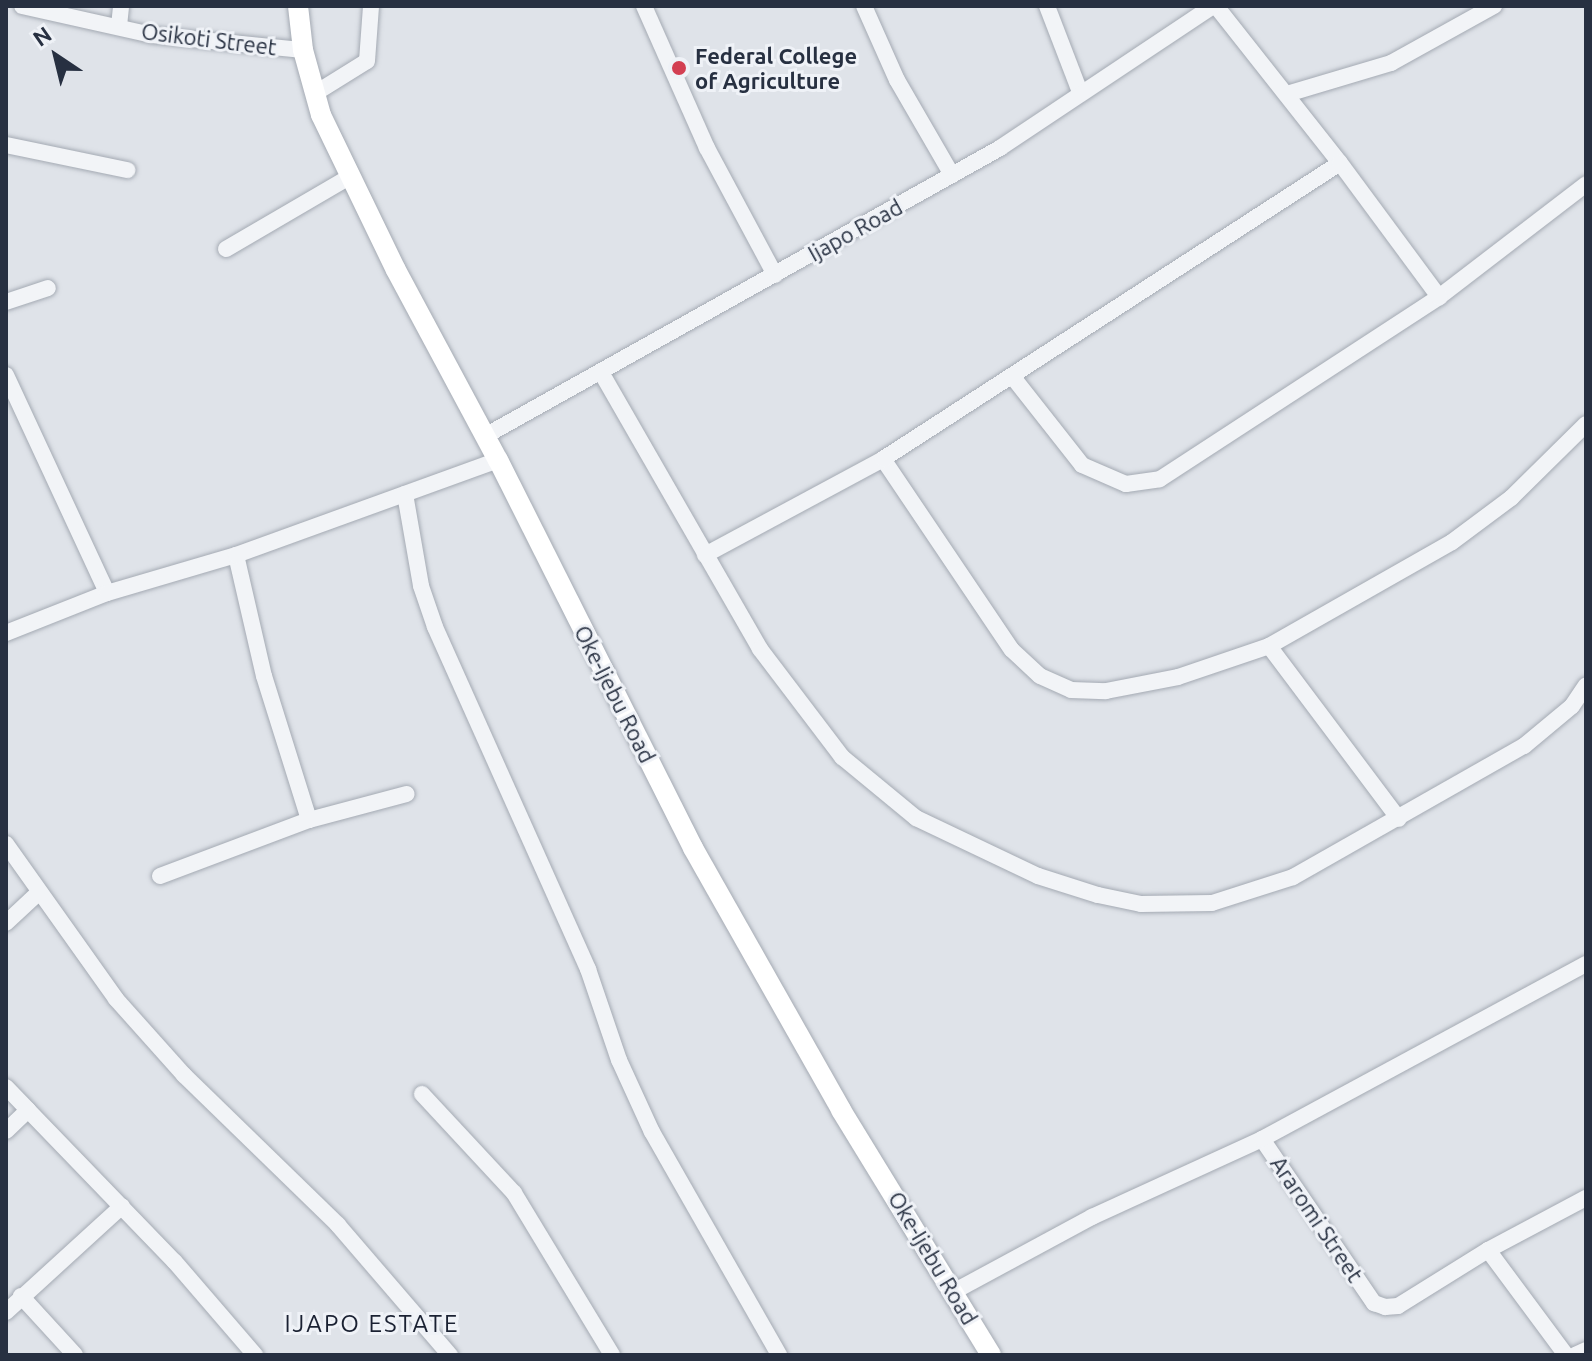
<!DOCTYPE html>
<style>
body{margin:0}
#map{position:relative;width:1592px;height:1361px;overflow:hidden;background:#dfe3e9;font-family:Ubuntu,sans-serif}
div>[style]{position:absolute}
.roads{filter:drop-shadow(0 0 2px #a4aab3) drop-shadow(0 0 2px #a4aab3)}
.minor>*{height:16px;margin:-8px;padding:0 8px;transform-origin:8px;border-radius:8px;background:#f2f4f7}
.major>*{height:20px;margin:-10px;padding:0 10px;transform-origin:10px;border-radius:10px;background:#fff}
.dots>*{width:22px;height:22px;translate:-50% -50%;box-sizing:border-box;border:4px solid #eff2f7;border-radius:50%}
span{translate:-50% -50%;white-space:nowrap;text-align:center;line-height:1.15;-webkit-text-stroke:6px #eff2f7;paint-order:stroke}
.street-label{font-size:22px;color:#273041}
.poi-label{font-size:22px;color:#273041;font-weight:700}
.left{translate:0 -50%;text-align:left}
.neighbourhood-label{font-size:24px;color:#1a2132;letter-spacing:2px}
.frame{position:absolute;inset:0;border:8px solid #273041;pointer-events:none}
.north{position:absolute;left:16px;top:16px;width:80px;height:80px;-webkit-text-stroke:6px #eff2f7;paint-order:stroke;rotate:325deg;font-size:22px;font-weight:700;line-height:32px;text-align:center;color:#273041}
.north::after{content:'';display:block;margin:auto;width:28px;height:36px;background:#273041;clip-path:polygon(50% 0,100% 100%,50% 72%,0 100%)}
</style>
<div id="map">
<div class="roads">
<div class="minor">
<div style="left:22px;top:6px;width:133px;rotate:12.6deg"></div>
<div style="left:152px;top:35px;width:152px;rotate:5.7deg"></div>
<div style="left:644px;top:6px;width:155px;rotate:66.1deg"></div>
<div style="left:707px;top:148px;width:144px;rotate:61.8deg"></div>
<div style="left:864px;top:6px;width:81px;rotate:66deg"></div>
<div style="left:897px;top:80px;width:110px;rotate:59.9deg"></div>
<div style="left:1047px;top:6px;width:92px;rotate:69deg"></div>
<div style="left:1216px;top:6px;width:200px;rotate:51.7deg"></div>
<div style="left:119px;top:26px;width:20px;rotate:-84deg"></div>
<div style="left:314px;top:94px;width:62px;rotate:-31.9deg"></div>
<div style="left:367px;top:61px;width:55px;rotate:-85.8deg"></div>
<div style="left:1287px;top:94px;width:109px;rotate:-16.6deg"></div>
<div style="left:1391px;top:63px;width:118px;rotate:-29deg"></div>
<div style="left:6px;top:145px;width:124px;rotate:11.7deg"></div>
<div style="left:226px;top:249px;width:143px;rotate:-30.3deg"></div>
<div style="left:6px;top:302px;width:44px;rotate:-18.4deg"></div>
<div style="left:602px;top:374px;width:317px;rotate:60.1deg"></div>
<div style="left:760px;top:649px;width:136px;rotate:52.8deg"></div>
<div style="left:842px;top:757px;width:96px;rotate:39.5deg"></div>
<div style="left:916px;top:818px;width:135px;rotate:25.4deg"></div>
<div style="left:1038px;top:876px;width:63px;rotate:17.6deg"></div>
<div style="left:1098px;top:895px;width:44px;rotate:11.8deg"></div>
<div style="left:1141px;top:904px;width:71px;rotate:-0.8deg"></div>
<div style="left:1212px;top:903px;width:85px;rotate:-17.8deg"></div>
<div style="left:1293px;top:877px;width:266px;rotate:-29.6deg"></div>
<div style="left:1524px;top:746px;width:62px;rotate:-39.8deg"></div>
<div style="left:1572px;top:706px;width:25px;rotate:-56deg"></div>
<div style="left:6px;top:375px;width:240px;rotate:65.1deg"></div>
<div style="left:1012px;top:376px;width:113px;rotate:51.8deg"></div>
<div style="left:1082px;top:465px;width:48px;rotate:23.4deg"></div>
<div style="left:1126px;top:484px;width:34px;rotate:-8deg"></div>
<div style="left:1160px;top:479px;width:333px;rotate:-33.1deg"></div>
<div style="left:1439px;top:297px;width:185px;rotate:-37.5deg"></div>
<div style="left:485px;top:436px;width:590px;rotate:-29.21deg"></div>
<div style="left:1000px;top:148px;width:256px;rotate:-33.7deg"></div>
<div style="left:883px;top:459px;width:230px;rotate:56deg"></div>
<div style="left:1012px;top:650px;width:38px;rotate:43deg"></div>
<div style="left:1040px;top:676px;width:34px;rotate:24deg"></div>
<div style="left:1071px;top:690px;width:35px;rotate:2deg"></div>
<div style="left:1106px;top:691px;width:73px;rotate:-11deg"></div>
<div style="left:1178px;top:677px;width:96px;rotate:-18.8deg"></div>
<div style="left:1269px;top:646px;width:210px;rotate:-29.6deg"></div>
<div style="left:1452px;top:542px;width:74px;rotate:-36.7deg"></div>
<div style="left:1511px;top:498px;width:105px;rotate:-44.6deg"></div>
<div style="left:405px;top:494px;width:93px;rotate:80.1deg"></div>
<div style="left:421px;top:586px;width:43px;rotate:71.1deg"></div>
<div style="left:435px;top:627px;width:375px;rotate:65.9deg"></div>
<div style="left:588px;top:969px;width:96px;rotate:71.2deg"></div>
<div style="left:619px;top:1060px;width:79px;rotate:65.4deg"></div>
<div style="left:652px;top:1132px;width:257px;rotate:60.3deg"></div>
<div style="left:236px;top:555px;width:124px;rotate:77deg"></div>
<div style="left:264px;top:676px;width:151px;rotate:72.6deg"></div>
<div style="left:309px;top:820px;width:101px;rotate:-14.9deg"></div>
<div style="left:705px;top:555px;width:202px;rotate:-28.3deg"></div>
<div style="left:883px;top:459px;width:544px;rotate:-32.93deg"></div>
<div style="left:1340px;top:163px;width:167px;rotate:53.5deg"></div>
<div style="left:6px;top:633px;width:109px;rotate:-21.6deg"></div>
<div style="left:107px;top:593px;width:134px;rotate:-16.4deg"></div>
<div style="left:236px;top:555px;width:279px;rotate:-19.9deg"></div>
<div style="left:1269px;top:646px;width:216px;rotate:53.1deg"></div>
<div style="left:6px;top:844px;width:190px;rotate:54.6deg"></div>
<div style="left:116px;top:999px;width:102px;rotate:48.2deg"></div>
<div style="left:184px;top:1075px;width:215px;rotate:44.2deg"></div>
<div style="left:338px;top:1225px;width:172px;rotate:49.3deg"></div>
<div style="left:160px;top:876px;width:159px;rotate:-20.6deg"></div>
<div style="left:6px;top:923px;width:42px;rotate:-43.1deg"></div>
<div style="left:6px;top:1087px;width:32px;rotate:46deg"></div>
<div style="left:28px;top:1110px;width:30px;rotate:136deg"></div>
<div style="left:422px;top:1094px;width:135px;rotate:47.1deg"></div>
<div style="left:514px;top:1193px;width:189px;rotate:58.8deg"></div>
<div style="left:28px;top:1110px;width:211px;rotate:46deg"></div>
<div style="left:175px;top:1262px;width:123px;rotate:49.3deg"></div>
<div style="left:1262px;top:1139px;width:199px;rotate:55.7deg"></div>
<div style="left:1374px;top:1303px;width:12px;rotate:20deg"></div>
<div style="left:1385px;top:1307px;width:13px;rotate:-4deg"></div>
<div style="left:1398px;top:1306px;width:106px;rotate:-31.9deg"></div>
<div style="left:1488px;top:1250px;width:111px;rotate:-28deg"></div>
<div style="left:1488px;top:1250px;width:131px;rotate:53.4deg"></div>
<div style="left:955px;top:1291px;width:156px;rotate:-28.4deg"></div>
<div style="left:1092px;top:1217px;width:187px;rotate:-24.6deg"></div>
<div style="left:1262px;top:1139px;width:368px;rotate:-28.4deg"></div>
<div style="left:21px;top:1296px;width:80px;rotate:47.5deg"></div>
<div style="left:6px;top:1312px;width:157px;rotate:-42.4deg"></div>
<div style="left:1575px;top:1355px;width:12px;rotate:-24deg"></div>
</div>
<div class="major">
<div style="left:298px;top:6px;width:44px;rotate:83.5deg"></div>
<div style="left:303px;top:50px;width:67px;rotate:74.5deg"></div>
<div style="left:321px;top:115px;width:172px;rotate:64.2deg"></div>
<div style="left:396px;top:270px;width:216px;rotate:61.8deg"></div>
<div style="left:498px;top:460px;width:434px;rotate:63.3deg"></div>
<div style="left:693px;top:848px;width:301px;rotate:60.5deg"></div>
<div style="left:841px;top:1110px;width:287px;rotate:58.5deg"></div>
</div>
</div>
<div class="dots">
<div style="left:679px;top:68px;background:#d33f52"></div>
</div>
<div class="street-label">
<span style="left:209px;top:39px;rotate:7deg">Osikoti Street</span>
<span style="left:855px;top:230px;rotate:-29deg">Ijapo Road</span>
<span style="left:615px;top:694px;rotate:63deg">Oke-Ijebu Road</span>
<span style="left:1317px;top:1219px;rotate:56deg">Araromi Street</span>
<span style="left:933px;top:1258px;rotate:59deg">Oke-Ijebu Road</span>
</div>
<div class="poi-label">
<span class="left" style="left:695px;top:68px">Federal College<br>of Agriculture</span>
</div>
<div class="neighbourhood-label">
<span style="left:372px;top:1324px">IJAPO ESTATE</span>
</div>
<div class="frame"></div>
<div class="north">N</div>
</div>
